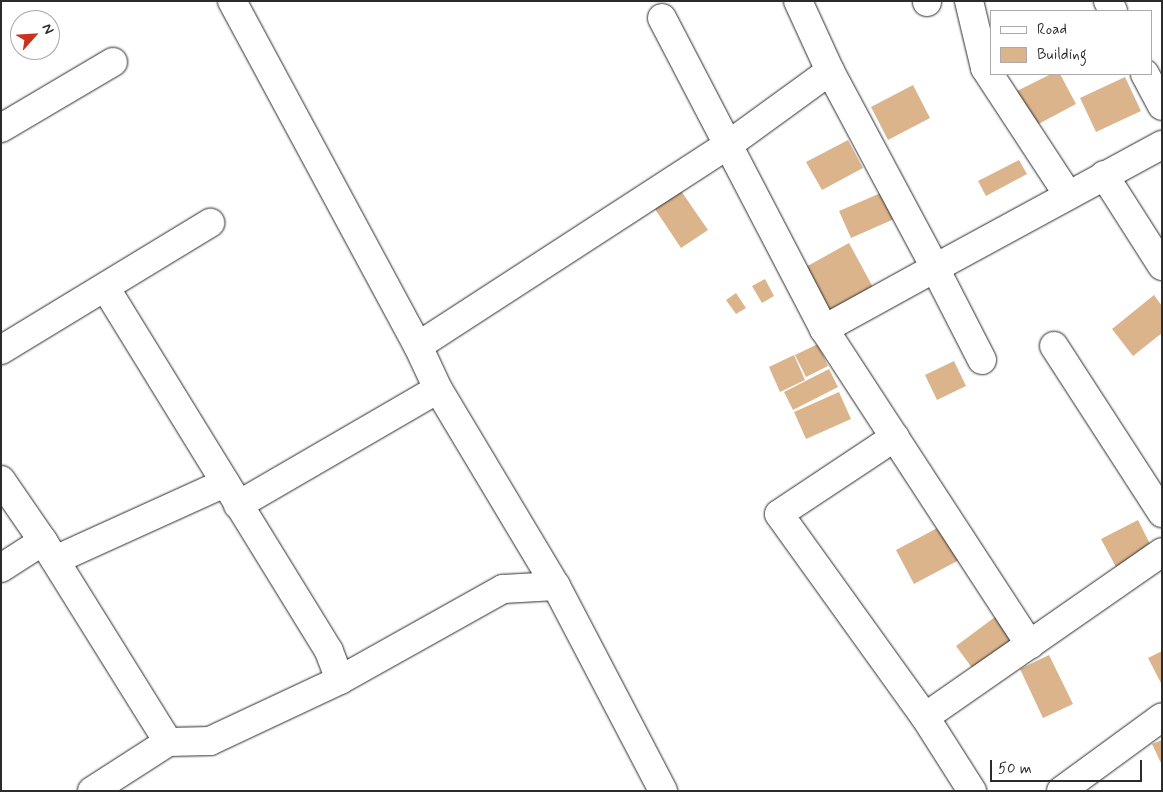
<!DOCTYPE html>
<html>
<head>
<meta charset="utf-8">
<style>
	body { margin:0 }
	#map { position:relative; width:1163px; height:792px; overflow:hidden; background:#fff; font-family:Mynerve,sans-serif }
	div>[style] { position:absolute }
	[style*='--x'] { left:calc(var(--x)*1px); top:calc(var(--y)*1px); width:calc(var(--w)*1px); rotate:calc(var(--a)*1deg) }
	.building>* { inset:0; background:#dbb48c }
	.roads { filter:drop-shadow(0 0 1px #2b2b2b) drop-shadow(0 0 1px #2b2b2b) }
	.minor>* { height:28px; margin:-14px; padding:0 14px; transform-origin:14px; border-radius:14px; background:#fff }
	span { translate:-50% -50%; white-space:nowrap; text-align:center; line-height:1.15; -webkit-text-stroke:4px #fff; paint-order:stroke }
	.frame { position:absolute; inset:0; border:2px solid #2b2b2b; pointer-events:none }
	.legend { position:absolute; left:990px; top:10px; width:162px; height:65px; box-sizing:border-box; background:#fff; border:1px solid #aaa; margin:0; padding:6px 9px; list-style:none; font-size:15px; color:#2b2b2b }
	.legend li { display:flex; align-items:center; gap:10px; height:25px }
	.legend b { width:25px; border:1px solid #aaa }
	.north { position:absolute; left:10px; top:10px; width:50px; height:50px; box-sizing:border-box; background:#fff; border:1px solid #aaa; border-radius:50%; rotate:64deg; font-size:14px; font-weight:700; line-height:20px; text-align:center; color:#2b2b2b }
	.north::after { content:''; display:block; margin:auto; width:18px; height:22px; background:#c8321e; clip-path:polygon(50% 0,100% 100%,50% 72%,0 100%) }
	.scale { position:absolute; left:990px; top:760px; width:152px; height:22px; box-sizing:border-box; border:2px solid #2b2b2b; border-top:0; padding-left:6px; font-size:15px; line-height:18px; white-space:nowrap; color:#2b2b2b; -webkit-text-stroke:4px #fff; paint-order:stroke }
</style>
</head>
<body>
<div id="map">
	<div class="building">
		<i style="clip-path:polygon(1051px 74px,1060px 74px,1076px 104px,1031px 128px,1013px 93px)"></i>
		<i style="clip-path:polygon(1125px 77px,1141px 111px,1096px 132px,1080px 98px)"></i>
		<i style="clip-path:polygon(913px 85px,930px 118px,888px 140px,871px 107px)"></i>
		<i style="clip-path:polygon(848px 140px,863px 168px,822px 190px,806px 162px)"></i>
		<i style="clip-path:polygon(1019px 160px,1027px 174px,986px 196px,978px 181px)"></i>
		<i style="clip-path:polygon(679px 188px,708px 230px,681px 248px,653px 206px)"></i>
		<i style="clip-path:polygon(890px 189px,901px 216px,851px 238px,839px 211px)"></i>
		<i style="clip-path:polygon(849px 243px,874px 289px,828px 313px,804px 268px)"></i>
		<i style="clip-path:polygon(765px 279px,774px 296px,762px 303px,752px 286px)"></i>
		<i style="clip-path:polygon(736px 293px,746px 308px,736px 314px,726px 300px)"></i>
		<i style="clip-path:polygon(1154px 295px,1162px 306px,1162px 333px,1133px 356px,1112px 329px)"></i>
		<i style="clip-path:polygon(818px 344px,828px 366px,806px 377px,795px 355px)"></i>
		<i style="clip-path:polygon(794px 355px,805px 380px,780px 392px,769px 367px)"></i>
		<i style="clip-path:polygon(954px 361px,966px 386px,937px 400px,925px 375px)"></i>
		<i style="clip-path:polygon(829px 369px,838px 387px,793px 410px,784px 392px)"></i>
		<i style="clip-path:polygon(839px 392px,851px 419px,806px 439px,794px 412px)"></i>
		<i style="clip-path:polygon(1138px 520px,1152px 548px,1116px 567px,1101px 539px)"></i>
		<i style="clip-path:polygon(943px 525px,961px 559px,914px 584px,896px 550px)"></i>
		<i style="clip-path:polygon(999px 614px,1021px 643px,978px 676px,956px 646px)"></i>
		<i style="clip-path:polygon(1162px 651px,1162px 685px,1148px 658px)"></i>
		<i style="clip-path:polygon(1049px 655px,1073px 704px,1043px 718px,1020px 669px)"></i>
		<i style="clip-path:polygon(1162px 740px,1162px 765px,1152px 744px)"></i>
	</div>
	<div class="roads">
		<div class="minor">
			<i style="--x:232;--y:1;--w:392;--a:61.7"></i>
			<i style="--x:418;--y:346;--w:47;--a:65.1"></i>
			<i style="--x:438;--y:389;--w:230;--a:59.1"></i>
			<i style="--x:556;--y:586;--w:231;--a:62.4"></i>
			<i style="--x:798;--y:1;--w:77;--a:65.4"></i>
			<i style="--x:830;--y:71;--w:223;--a:61.9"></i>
			<i style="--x:935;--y:268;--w:127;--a:151.2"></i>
			<i style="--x:969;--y:1;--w:69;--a:76.6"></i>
			<i style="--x:985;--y:68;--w:152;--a:56.8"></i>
			<i style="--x:1108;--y:1;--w:11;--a:63"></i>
			<i style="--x:927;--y:2;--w:1;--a:-90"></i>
			<i style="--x:662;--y:18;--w:351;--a:62.5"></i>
			<i style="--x:824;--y:329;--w:377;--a:56.9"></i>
			<i style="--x:1145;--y:74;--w:36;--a:62"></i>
			<i style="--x:1;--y:128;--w:130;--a:-30.5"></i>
			<i style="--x:1104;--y:175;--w:108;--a:57.5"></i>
			<i style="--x:418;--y:346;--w:369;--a:-33"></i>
			<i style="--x:728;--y:145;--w:126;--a:-36"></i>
			<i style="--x:1054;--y:346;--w:199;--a:57.1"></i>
			<i style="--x:1;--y:350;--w:245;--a:-31.3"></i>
			<i style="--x:982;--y:360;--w:103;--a:-117.1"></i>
			<i style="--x:935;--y:268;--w:258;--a:-28.5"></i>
			<i style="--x:895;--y:437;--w:139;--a:146.4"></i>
			<i style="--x:779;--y:514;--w:250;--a:54.3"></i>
			<i style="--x:925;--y:717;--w:88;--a:57.6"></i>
			<i style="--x:1;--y:480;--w:74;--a:55.5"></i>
			<i style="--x:43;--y:541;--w:237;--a:58.1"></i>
			<i style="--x:168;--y:742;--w:42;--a:-1.4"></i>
			<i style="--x:210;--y:741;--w:144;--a:-25.1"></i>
			<i style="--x:340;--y:680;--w:31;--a:-111"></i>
			<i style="--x:329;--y:651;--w:427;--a:-121.6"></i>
			<i style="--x:238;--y:505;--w:231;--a:-30.1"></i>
			<i style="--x:55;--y:560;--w:187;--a:-24.4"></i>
			<i style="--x:1;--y:568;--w:50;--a:-32.7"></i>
			<i style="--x:340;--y:680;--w:187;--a:-29.2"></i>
			<i style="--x:503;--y:589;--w:53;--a:-3.2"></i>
			<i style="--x:925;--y:717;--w:289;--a:-34.8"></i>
			<i style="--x:92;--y:791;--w:90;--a:-32.8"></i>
			<i style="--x:1061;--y:791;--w:125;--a:-36.2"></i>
		</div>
	</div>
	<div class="frame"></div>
	<ul class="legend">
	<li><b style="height:6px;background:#fff"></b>Road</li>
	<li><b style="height:14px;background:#dbb48c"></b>Building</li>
	</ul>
	<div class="north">N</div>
	<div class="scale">50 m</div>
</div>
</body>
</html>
